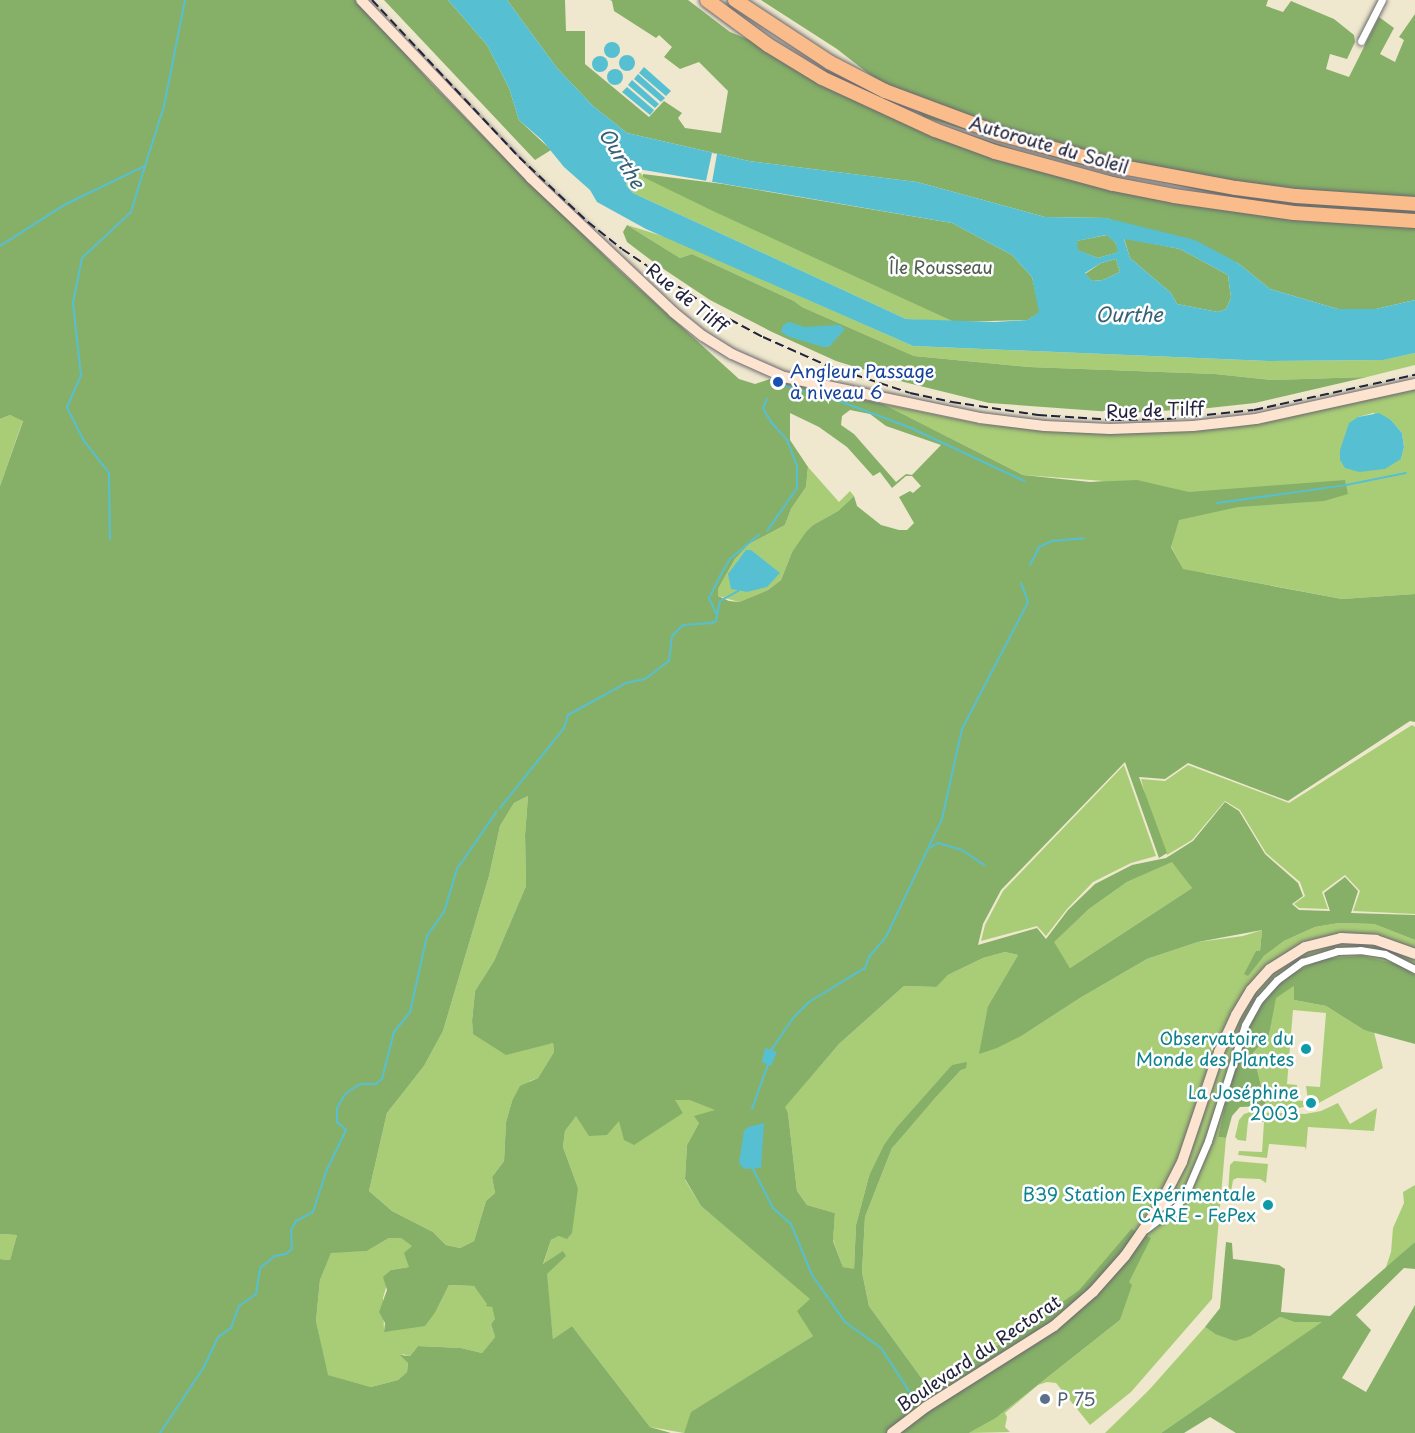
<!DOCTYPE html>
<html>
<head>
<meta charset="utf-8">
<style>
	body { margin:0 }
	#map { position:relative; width:1415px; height:1433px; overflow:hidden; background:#efe8ce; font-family:"Playpen Sans",sans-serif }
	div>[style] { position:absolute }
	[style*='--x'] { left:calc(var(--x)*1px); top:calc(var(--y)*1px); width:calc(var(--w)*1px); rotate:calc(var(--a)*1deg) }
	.green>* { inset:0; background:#a9cd77 }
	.forest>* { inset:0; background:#86b068 }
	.water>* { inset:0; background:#56c0d2 }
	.round { border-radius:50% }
	.pier>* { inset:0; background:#efe8ce }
	.stream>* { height:2px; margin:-1px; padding:0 1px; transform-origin:1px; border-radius:1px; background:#56c0d2 }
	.roads { filter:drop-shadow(0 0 2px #6a676e) drop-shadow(0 0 2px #6a676e) }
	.minor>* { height:7px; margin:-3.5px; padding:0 3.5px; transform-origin:3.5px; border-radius:3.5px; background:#fff }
	.secondary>* { height:10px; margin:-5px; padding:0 5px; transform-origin:5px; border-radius:5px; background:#fde4d0 }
	.motorway>* { height:14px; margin:-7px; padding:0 7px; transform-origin:7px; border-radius:7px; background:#f9bc8a }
	.rail>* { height:2px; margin-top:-1px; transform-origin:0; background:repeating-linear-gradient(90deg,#22223b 0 9px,transparent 0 13.5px) }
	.dots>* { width:16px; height:16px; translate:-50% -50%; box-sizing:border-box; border:3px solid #fff; border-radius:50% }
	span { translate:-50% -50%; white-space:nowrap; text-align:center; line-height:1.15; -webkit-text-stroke:5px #fff; paint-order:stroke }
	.street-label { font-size:18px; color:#22223b }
	.park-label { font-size:18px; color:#515e50 }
	.transit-label { font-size:18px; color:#164399 }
	.left { translate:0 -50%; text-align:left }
	.culture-label { font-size:18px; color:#0d838f }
	.right { translate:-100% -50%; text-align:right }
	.service-label { font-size:18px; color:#4e5e75 }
	.water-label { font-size:20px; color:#376177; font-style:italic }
</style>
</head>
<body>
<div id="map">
	<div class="green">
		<i style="clip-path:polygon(637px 169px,644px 177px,954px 322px,906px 319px,633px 193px,626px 185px,629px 174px)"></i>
		<i style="clip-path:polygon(627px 225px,669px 238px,913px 346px,1268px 361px,1382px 360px,1415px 353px,1415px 365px,1367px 377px,1273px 380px,1215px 374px,1029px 367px,914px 356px,802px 307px,794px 301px,692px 254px,680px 258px)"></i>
		<i style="clip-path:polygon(evenodd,1415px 389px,1415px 594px,1342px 599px,1205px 573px,1187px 586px,1050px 486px,1104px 481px,1023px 475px,883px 404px,981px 424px,1039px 429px,1160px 432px,1415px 389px,1373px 413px,1391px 420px,1402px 433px,1404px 447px,1401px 459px,1358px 417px,1373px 413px,1415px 389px,1178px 520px,1171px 546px,1182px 568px,1131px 524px,1178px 520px)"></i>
		<i style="clip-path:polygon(10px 415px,23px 420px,0 486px,0 419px)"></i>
		<i style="clip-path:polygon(808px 467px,839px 502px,850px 491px,854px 496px,838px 511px,813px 525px,792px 552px,781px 580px,768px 590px,739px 602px,718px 596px,718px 589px,735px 559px,749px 544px,785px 525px,791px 509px,806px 487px)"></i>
		<i style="clip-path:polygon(1412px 725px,1415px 727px,1415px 914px,1353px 911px,1360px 891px,1345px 875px,1322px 892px,1328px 909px,1299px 908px,1294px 904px,1305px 896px,1300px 882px,1266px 853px,1240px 810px,1225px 801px,1192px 840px,1167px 855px,1150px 813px,1141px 779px,1165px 781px,1188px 765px,1289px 803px)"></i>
		<i style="clip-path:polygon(1124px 765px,1156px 856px,1131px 863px,1093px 882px,1067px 909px,1046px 936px,1037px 926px,981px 941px,985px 925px,1003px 891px)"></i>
		<i style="clip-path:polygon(528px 796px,525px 835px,526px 886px,494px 961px,475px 991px,472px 1021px,473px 1034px,531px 1047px,553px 1043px,554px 1052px,538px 1078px,530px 1081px,512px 1101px,506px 1122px,504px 1161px,492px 1177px,495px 1193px,486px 1201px,474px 1241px,460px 1248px,446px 1245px,433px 1232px,392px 1211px,369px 1191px,387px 1113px,424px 1066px,443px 1031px,489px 876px,500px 826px,514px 803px)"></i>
		<i style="clip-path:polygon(1173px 861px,1192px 888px,1070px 968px,1053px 942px,1089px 909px,1127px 882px)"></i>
		<i style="clip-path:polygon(1339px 923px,1374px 924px,1415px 940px,1415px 975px,1397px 964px,1272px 990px,1242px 1049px,1227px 1096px,1218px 1137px,1226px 1138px,1212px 1299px,1131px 1392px,1090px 1425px,1056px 1383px,1047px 1382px,1038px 1385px,1005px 1413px,1007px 1417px,1005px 1427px,1010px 1432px,969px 1433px,996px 1418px,1120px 1320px,1128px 1282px,1131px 1229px,1079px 1290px,1021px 1331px,928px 1387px,869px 1306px,862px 1272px,865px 1217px,892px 1148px,903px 1132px,961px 1070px,952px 1065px,869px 1176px,856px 1225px,854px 1270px,843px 1267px,833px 1240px,835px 1213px,807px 1205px,797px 1191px,788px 1113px,784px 1107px,839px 1044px,904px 986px,935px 987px,948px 975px,983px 958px,1005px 952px,1018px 955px,988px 1006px,1023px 1035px,1080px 998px,1147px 959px,1198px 942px,1243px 936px,1262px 930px,1260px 951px,1248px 975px,1264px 956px,1284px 941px,1315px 927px)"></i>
		<i style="clip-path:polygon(evenodd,1294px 986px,1294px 1000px,1326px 1006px,1364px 1030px,1374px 1032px,1383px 1068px,1317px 1104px,1299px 1108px,1266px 1106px,1253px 1053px,1269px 1035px,1275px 998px,1294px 986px,1293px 1010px,1326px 1013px,1320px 1087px,1306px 1086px,1308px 1100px,1300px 1101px,1296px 1097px,1297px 1085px,1287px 1084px,1293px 1010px)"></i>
		<i style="clip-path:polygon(674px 1100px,689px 1100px,716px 1110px,699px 1123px,687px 1145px,685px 1180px,701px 1206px,811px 1299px,813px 1336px,692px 1412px,684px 1433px,650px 1427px,572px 1326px,553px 1339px,546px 1274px,543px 1265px,551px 1240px,559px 1236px,578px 1188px,563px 1147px,565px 1131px,576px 1115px,619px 1121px,683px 1113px)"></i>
		<i style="clip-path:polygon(1338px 1103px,1350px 1124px,1377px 1108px,1374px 1131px,1308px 1127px,1306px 1150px,1305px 1147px,1269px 1144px,1267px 1158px,1238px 1155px,1239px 1151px,1262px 1152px,1264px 1122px,1248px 1121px,1246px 1141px,1238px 1140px,1235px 1137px,1239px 1120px,1244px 1114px,1250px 1112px,1305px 1114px,1321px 1111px)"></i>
		<i style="clip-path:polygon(1234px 1161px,1268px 1164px,1266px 1183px,1260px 1179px,1237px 1178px,1233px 1180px,1231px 1192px,1228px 1192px,1230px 1165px)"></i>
		<i style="clip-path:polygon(1415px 1185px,1415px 1242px,1385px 1270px,1391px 1252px,1393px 1228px,1404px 1203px,1403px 1192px)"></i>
		<i style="clip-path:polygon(0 1234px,17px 1235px,10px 1260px,0 1259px)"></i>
		<i style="clip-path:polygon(389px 1238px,401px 1238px,413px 1246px,409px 1267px,391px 1270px,383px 1298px,384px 1331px,395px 1330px,436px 1311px,449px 1285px,474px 1286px,492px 1307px,496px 1319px,491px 1324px,495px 1337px,482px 1353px,461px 1348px,418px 1346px,410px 1356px,402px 1354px,408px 1363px,407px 1372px,398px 1380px,371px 1387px,327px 1375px,316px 1321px,320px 1280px,331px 1252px,367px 1251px)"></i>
		<i style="clip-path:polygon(1280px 1317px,1294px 1322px,1323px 1322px,1161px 1433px,1105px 1433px,1149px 1390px,1205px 1327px,1215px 1334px,1251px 1336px)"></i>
	</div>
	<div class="forest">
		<i style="clip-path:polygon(evenodd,0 0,358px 0,432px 84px,487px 140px,618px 269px,739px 379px,755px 384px,770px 379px,883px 404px,1023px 475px,1090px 482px,1137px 480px,1189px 492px,1345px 480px,1348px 494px,1324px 501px,1238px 507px,1179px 520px,1171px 547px,1183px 569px,1342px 599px,1415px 594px,1415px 722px,1410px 721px,1288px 801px,1188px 763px,1165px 779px,1139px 777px,1167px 853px,1159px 858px,1125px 762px,1001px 890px,983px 924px,978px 945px,1037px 928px,1046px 939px,1068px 910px,1095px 884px,1132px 865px,1166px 858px,1193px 841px,1225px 802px,1239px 811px,1265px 854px,1298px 883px,1303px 896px,1292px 904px,1299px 910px,1330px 911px,1324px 893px,1345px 877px,1358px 891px,1351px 913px,1415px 915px,1415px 940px,1374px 924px,1339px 923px,1315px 927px,1284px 941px,1264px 956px,1248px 976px,1244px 974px,1256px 951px,1260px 951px,1262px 930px,1198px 942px,1147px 959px,1080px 998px,1023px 1035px,997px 1048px,979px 1054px,988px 1006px,1018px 955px,1005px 952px,983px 958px,948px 975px,936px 987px,904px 986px,839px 1044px,785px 1107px,788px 1113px,797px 1191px,807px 1205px,835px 1213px,833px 1241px,843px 1267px,854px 1269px,856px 1225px,869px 1176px,884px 1145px,897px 1127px,952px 1065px,967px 1062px,966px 1068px,961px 1070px,935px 1098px,892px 1148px,865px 1217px,862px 1272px,869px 1306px,928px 1387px,1021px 1331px,1079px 1290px,1131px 1229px,1151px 1238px,1129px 1282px,1132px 1285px,1120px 1320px,996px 1418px,969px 1433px,684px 1433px,691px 1412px,813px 1336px,797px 1311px,810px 1299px,701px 1206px,685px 1179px,687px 1145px,699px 1123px,694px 1116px,715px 1110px,689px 1100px,675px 1100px,683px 1113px,634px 1145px,624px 1140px,619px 1121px,607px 1135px,589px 1136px,576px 1116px,565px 1131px,563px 1147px,578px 1188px,572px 1233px,567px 1239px,559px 1236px,551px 1240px,543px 1264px,563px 1251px,566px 1256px,547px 1274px,553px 1339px,572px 1326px,650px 1427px,671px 1433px,0 1433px,0 1259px,10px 1260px,17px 1235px,0 1234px,0 486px,23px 421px,10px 415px,0 419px,0 0,850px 410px,870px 414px,886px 426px,941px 445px,912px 475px,906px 474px,896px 482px,854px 434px,841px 425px,842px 416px,850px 410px,0 0,790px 413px,819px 427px,847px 447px,873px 476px,880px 472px,892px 488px,906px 476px,912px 476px,921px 486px,913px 493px,910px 491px,899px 497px,914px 523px,907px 530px,899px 530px,881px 525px,857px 506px,854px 496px,838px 511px,813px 525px,806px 532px,792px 552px,781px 580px,768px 590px,739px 602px,729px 601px,718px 596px,718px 589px,735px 559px,749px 544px,785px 525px,791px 509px,806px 487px,808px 467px,790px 440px,790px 413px,0 0,528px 796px,525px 835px,526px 886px,494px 961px,475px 991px,472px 1021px,473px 1034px,506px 1055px,553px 1043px,554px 1052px,538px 1078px,520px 1086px,512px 1101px,506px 1122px,504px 1161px,492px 1177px,495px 1193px,486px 1201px,474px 1241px,460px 1248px,446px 1245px,433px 1232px,392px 1211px,369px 1191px,387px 1113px,424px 1066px,443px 1031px,489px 876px,500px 826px,514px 803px,528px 796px,0 0,1172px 862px,1192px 888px,1070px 968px,1054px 942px,1089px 909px,1127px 882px,1172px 862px,0 0,389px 1238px,401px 1238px,412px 1246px,404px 1253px,409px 1267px,391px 1270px,383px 1277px,387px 1290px,379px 1312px,385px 1323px,384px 1332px,425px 1326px,436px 1311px,449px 1285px,474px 1286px,487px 1304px,486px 1306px,492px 1307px,495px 1319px,491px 1324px,495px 1337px,482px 1353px,461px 1348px,418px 1346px,410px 1356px,400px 1355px,408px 1363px,407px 1372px,398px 1380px,371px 1387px,328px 1375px,316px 1321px,320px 1280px,331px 1253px,367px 1251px,389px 1238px)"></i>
		<i style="clip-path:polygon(384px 0,448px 0,487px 45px,509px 88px,519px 120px,551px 150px,535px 160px)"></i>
		<i style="clip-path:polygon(507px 0,565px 0,566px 31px,585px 31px,585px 64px,649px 117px,664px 101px,682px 113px,678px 118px,685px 128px,721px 133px,728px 91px,699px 62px,680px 69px,664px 57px,672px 47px,659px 35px,656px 38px,614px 11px,612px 1px,610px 0,688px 0,730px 32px,832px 73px,917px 117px,1058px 164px,1190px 193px,1250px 201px,1069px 162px,924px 117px,837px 49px,761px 0,1268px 0,1266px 6px,1283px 12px,1291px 1px,1334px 19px,1354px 35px,1355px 42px,1347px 59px,1330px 54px,1326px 69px,1349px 77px,1379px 17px,1394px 28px,1380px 54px,1395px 62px,1404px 40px,1399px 37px,1415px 14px,1415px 300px,1376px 309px,1338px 309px,1270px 289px,1238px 263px,1106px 218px,1045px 217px,917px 182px,749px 161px,627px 133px,593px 106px,557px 68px)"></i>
		<i style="clip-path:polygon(643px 174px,723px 184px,952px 223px,1012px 255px,1032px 277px,1040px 312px,1028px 320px,954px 322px,713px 211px,643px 177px)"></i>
		<i style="clip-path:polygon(627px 225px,680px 258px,692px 254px,794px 301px,802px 307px,914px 356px,1029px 367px,1215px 374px,1273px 380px,1367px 377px,1255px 403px,1209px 408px,1126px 413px,989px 403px,904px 382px,836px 361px,772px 332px,710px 300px,656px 264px,627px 242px,623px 232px)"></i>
		<i style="clip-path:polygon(1107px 235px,1115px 242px,1119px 252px,1098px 258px,1077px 250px,1076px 241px)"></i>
		<i style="clip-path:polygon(1124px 238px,1180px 249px,1228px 275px,1231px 298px,1226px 309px,1218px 312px,1177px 304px,1171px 293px,1130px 258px)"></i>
		<i style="clip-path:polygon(1116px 259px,1120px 272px,1103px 280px,1092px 281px,1085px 274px,1101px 263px)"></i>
		<i style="clip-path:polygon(1362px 956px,1397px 964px,1415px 975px,1415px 1044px,1364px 1030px,1326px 1006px,1294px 1000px,1294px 986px,1276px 998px,1269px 1035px,1253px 1053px,1266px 1106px,1240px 1107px,1232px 1116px,1226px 1138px,1218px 1137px,1227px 1096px,1251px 1021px,1272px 990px,1292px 974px,1322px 959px)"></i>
		<i style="clip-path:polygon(1226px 1242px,1232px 1243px,1233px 1259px,1279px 1265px,1285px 1269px,1281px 1312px,1330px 1316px,1415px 1242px,1415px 1269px,1404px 1268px,1356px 1315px,1371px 1330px,1342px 1378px,1366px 1392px,1415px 1305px,1415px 1433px,1236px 1433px,1210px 1417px,1184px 1433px,1161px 1433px,1322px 1322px,1294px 1322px,1280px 1317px,1251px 1336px,1235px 1341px,1215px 1334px,1205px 1327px,1220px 1308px)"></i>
	</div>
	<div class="water">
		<i style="clip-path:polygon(evenodd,448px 0,507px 0,557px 68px,593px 106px,627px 133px,749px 161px,917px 182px,1045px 217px,1106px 218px,1195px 240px,1238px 263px,1270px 289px,1338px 309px,1376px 309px,1415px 300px,1415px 353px,1383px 360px,1268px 361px,913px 346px,646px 229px,597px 202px,590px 190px,564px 167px,542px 140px,519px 120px,509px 88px,487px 45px,448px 0,638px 169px,952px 223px,1012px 255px,1032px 277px,1039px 312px,1028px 320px,995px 322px,906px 319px,633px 193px,626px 185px,629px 174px,638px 169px,448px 0,1106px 235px,1115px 242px,1118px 252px,1098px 258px,1078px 250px,1077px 241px,1106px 235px,448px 0,1124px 239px,1180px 249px,1228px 275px,1231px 298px,1226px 309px,1218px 312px,1177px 304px,1171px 293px,1130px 258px,1124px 239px,448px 0,1116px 259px,1120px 272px,1103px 280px,1092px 281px,1085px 273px,1101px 263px,1116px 259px)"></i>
		<i class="round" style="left:604px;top:42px;width:16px;height:16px"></i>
		<i class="round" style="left:619px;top:55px;width:16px;height:16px"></i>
		<i class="round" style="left:592px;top:56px;width:16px;height:16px"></i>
		<i style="clip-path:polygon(644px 67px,671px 91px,666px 96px,639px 73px)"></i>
		<i class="round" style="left:607px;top:69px;width:16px;height:16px"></i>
		<i style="clip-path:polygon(638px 74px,665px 98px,661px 102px,634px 79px)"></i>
		<i style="clip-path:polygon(632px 80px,659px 104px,655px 108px,628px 85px)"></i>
		<i style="clip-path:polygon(627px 87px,654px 110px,650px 115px,622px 92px)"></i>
		<i style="clip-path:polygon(789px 322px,804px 327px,839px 325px,845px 329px,829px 347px,823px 347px,787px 336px,781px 332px,783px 325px)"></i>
		<i style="clip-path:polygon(1379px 413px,1391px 420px,1402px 433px,1404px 447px,1401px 459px,1385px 469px,1359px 472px,1345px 468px,1340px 460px,1340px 450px,1349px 423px,1358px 417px)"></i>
		<i style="clip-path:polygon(746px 550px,751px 550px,780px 573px,767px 587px,747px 592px,731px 589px,728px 574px)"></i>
		<i style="clip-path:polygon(765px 1048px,777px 1052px,771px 1066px,762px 1062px)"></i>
		<i style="clip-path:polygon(764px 1123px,761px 1168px,744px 1169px,739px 1163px,744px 1131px,748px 1127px)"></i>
	</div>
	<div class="pier">
		<i style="clip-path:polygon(712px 153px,717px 154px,712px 182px,706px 181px)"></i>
	</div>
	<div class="stream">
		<i style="--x:0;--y:246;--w:76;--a:-32.6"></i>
		<i style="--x:64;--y:205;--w:90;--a:-25.7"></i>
		<i style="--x:145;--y:166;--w:63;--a:-72.4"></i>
		<i style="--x:164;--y:106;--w:108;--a:-78.8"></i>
		<i style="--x:772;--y:382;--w:73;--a:15.9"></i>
		<i style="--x:842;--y:402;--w:74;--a:20.6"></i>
		<i style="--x:911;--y:428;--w:125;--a:25.1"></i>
		<i style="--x:767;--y:399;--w:10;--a:114"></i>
		<i style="--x:763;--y:408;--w:16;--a:60"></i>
		<i style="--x:771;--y:422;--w:24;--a:48"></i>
		<i style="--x:787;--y:440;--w:28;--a:69"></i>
		<i style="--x:797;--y:466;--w:22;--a:90"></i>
		<i style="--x:797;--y:488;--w:52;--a:124.9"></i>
		<i style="--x:1217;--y:503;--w:130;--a:-7.9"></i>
		<i style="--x:1346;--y:485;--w:61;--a:-11.3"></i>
		<i style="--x:110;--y:539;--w:66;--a:-90.9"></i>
		<i style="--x:109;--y:473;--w:41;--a:-128"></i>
		<i style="--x:84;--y:441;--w:38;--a:-117"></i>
		<i style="--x:67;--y:407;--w:34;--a:-66"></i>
		<i style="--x:81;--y:376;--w:73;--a:-96.3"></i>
		<i style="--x:73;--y:303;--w:46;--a:-78.7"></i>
		<i style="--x:82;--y:258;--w:67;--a:-43.2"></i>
		<i style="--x:131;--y:212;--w:48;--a:-73.1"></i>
		<i style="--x:1030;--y:565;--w:20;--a:-63"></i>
		<i style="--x:1039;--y:547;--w:14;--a:-25"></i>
		<i style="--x:1052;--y:541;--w:32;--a:-5"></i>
		<i style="--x:716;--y:613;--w:17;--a:-115"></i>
		<i style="--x:709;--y:598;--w:25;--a:-63"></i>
		<i style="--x:720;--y:576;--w:20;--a:-60"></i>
		<i style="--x:730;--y:559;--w:38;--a:-40"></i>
		<i style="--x:500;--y:808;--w:102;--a:-51.3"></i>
		<i style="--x:564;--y:728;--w:14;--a:-73"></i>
		<i style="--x:568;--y:715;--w:66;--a:-28.9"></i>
		<i style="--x:626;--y:683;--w:19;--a:-12"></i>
		<i style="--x:645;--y:679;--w:30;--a:-37"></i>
		<i style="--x:669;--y:661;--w:25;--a:-83"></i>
		<i style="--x:672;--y:636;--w:16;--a:-45"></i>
		<i style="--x:683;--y:625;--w:29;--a:-4"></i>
		<i style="--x:712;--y:623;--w:4;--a:-27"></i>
		<i style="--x:716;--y:621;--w:20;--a:-79"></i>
		<i style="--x:720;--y:601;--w:21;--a:-29"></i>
		<i style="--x:931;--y:847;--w:8;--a:-30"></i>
		<i style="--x:938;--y:843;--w:25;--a:16"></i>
		<i style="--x:962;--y:850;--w:27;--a:34"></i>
		<i style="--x:770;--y:1052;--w:41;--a:-55.9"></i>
		<i style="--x:793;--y:1018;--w:23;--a:-45"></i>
		<i style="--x:809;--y:1002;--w:66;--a:-31.3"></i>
		<i style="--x:865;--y:968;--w:12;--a:-70"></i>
		<i style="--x:869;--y:957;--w:26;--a:-50"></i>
		<i style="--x:886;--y:937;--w:131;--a:-64.6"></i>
		<i style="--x:942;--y:819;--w:92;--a:-77.5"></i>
		<i style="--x:962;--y:729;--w:143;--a:-62.5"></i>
		<i style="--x:1028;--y:602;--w:20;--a:-110"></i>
		<i style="--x:752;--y:1109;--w:48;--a:-70.4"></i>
		<i style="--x:752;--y:1167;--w:46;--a:62.9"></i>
		<i style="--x:773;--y:1208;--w:24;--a:42"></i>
		<i style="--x:791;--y:1224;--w:55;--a:67.6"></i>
		<i style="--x:812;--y:1275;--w:57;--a:54.9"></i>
		<i style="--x:845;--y:1322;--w:44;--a:35.8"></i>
		<i style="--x:881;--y:1348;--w:55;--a:56.9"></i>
		<i style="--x:160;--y:1433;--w:79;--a:-56.3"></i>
		<i style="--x:204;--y:1367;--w:33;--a:-65"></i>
		<i style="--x:218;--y:1337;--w:16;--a:-35"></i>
		<i style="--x:231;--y:1328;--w:23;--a:-70"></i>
		<i style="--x:239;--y:1306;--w:21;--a:-35"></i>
		<i style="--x:256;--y:1294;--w:26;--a:-81"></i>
		<i style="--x:260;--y:1268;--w:19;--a:-39"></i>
		<i style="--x:275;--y:1256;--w:11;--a:-10"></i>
		<i style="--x:286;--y:1254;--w:8;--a:-40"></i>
		<i style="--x:292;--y:1249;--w:19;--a:-93"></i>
		<i style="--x:291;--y:1230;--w:10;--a:-61"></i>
		<i style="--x:296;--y:1221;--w:19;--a:-28"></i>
		<i style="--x:313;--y:1212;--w:40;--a:-72"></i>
		<i style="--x:325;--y:1174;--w:49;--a:-64.5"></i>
		<i style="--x:346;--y:1130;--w:12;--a:-138"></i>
		<i style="--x:337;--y:1122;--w:14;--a:-90"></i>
		<i style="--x:337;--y:1108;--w:16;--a:-60"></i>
		<i style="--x:345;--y:1094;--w:18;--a:-34"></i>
		<i style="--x:360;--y:1084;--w:16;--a:0"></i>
		<i style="--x:376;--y:1084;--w:8;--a:-40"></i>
		<i style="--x:382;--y:1079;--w:49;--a:-75.7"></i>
		<i style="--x:394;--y:1032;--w:26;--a:-51"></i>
		<i style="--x:410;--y:1012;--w:78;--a:-77.4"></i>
		<i style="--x:427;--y:936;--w:29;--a:-55"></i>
		<i style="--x:444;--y:912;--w:45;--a:-73.2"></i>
		<i style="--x:457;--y:869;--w:70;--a:-55.4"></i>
	</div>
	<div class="roads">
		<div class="minor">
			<i style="--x:1361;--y:41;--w:46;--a:-62.9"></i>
			<i style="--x:1160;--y:1207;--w:28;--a:-32"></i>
			<i style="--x:1146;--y:1229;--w:40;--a:-37"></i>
			<i style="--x:1178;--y:1205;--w:20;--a:-60"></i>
			<i style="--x:1188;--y:1188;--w:51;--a:-66.9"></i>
			<i style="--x:1208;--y:1141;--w:122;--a:-72.3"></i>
			<i style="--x:1245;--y:1025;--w:29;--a:-61"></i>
			<i style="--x:1259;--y:1000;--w:27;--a:-48"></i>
			<i style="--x:1277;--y:980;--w:31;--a:-36"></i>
			<i style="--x:1302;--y:962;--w:37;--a:-17"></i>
			<i style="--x:1337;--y:951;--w:23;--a:-2"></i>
			<i style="--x:1360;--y:950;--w:25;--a:9"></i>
			<i style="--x:1385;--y:954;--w:34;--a:27"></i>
		</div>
		<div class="secondary">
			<i style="--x:361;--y:0;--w:246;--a:46.3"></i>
			<i style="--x:531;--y:178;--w:195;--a:43.3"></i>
			<i style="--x:673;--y:312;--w:38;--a:39"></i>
			<i style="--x:703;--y:336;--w:34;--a:32"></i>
			<i style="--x:732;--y:354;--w:57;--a:23.9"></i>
			<i style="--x:784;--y:377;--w:200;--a:11.8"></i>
			<i style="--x:980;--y:418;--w:65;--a:7"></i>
			<i style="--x:1045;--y:426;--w:65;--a:2.6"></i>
			<i style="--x:1110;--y:429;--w:83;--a:-2.1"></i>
			<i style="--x:1193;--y:426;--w:63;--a:-6.3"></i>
			<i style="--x:1256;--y:419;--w:163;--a:-12.4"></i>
			<i style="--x:892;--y:1433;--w:43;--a:-37.4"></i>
			<i style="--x:926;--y:1407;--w:151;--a:-32.3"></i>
			<i style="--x:1054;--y:1326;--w:52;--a:-41.1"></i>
			<i style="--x:1093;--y:1292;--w:48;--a:-48.4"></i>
			<i style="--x:1125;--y:1256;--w:60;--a:-55.2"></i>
			<i style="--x:1159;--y:1207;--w:51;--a:-62.9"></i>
			<i style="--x:1182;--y:1162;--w:116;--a:-71.4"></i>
			<i style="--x:1219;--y:1052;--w:41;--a:-65.3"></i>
			<i style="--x:1236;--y:1015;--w:29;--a:-59"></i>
			<i style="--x:1251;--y:990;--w:28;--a:-48"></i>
			<i style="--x:1270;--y:969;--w:41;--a:-32.2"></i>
			<i style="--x:1305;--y:947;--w:37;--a:-14"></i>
			<i style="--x:1341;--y:938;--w:35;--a:3"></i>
			<i style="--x:1376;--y:940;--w:41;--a:19.7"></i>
		</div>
		<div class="motorway">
			<i style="--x:707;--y:0;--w:76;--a:36.4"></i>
			<i style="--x:768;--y:45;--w:63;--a:31.4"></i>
			<i style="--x:822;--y:78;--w:124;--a:24.7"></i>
			<i style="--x:935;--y:130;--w:64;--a:20.1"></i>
			<i style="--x:995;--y:152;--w:122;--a:15.2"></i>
			<i style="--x:1113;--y:184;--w:62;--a:11.1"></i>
			<i style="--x:1174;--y:196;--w:121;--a:8.1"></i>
			<i style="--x:1294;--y:213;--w:121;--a:3.8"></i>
			<i style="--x:735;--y:0;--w:113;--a:33.4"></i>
			<i style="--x:829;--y:62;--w:63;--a:27.4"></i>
			<i style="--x:885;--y:91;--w:123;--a:20.5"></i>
			<i style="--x:1000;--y:134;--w:121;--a:15.3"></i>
			<i style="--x:1117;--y:166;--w:121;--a:10.5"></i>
			<i style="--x:1236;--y:188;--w:61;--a:7.6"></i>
			<i style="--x:1296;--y:196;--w:119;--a:3.8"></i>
		</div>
	</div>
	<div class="rail">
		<i style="--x:372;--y:0;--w:215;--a:46.9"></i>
		<i style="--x:519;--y:157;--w:95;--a:43.3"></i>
		<i style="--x:588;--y:222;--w:43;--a:38.5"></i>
		<i style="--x:622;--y:249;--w:115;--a:33.7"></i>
		<i style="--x:718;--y:313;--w:51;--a:28.1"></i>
		<i style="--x:763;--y:337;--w:71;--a:24"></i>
		<i style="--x:828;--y:366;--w:86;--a:18.2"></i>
		<i style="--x:910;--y:393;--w:43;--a:12.1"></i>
		<i style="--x:952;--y:402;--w:87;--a:8.6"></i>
		<i style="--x:1038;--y:415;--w:77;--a:3.7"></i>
		<i style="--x:1115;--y:420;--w:52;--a:-1.1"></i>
		<i style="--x:1167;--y:419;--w:87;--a:-5.9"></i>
		<i style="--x:1254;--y:410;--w:165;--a:-12.3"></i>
	</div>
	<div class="dots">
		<i style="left:778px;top:382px;background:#1a4fb4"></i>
		<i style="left:1306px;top:1049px;background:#0f9aa8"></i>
		<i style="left:1311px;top:1103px;background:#0f9aa8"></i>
		<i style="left:1268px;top:1205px;background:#0f9aa8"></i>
		<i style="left:1045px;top:1399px;background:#5c6f8a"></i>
	</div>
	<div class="street-label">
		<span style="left:1049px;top:145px;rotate:16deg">Autoroute du Soleil</span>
		<span style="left:687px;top:298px;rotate:39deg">Rue de Tilff</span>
		<span style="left:1155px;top:410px;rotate:-2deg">Rue de Tilff</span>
		<span style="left:979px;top:1353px;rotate:-34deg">Boulevard du Rectorat</span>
	</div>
	<div class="park-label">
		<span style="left:941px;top:267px">Île Rousseau</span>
	</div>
	<div class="transit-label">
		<span class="left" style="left:790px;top:382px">Angleur Passage<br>à niveau 6</span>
	</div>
	<div class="culture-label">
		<span class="right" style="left:1294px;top:1049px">Observatoire du<br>Monde des Plantes</span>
		<span class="right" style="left:1299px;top:1103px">La Joséphine<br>2003</span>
		<span class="right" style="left:1256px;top:1205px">B39 Station Expérimentale<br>CARE - FePex</span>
	</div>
	<div class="service-label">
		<span class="left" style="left:1057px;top:1399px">P 75</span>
	</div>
	<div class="water-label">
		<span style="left:622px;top:158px;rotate:58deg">Ourthe</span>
		<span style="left:1129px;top:314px">Ourthe</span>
	</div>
</div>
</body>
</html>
